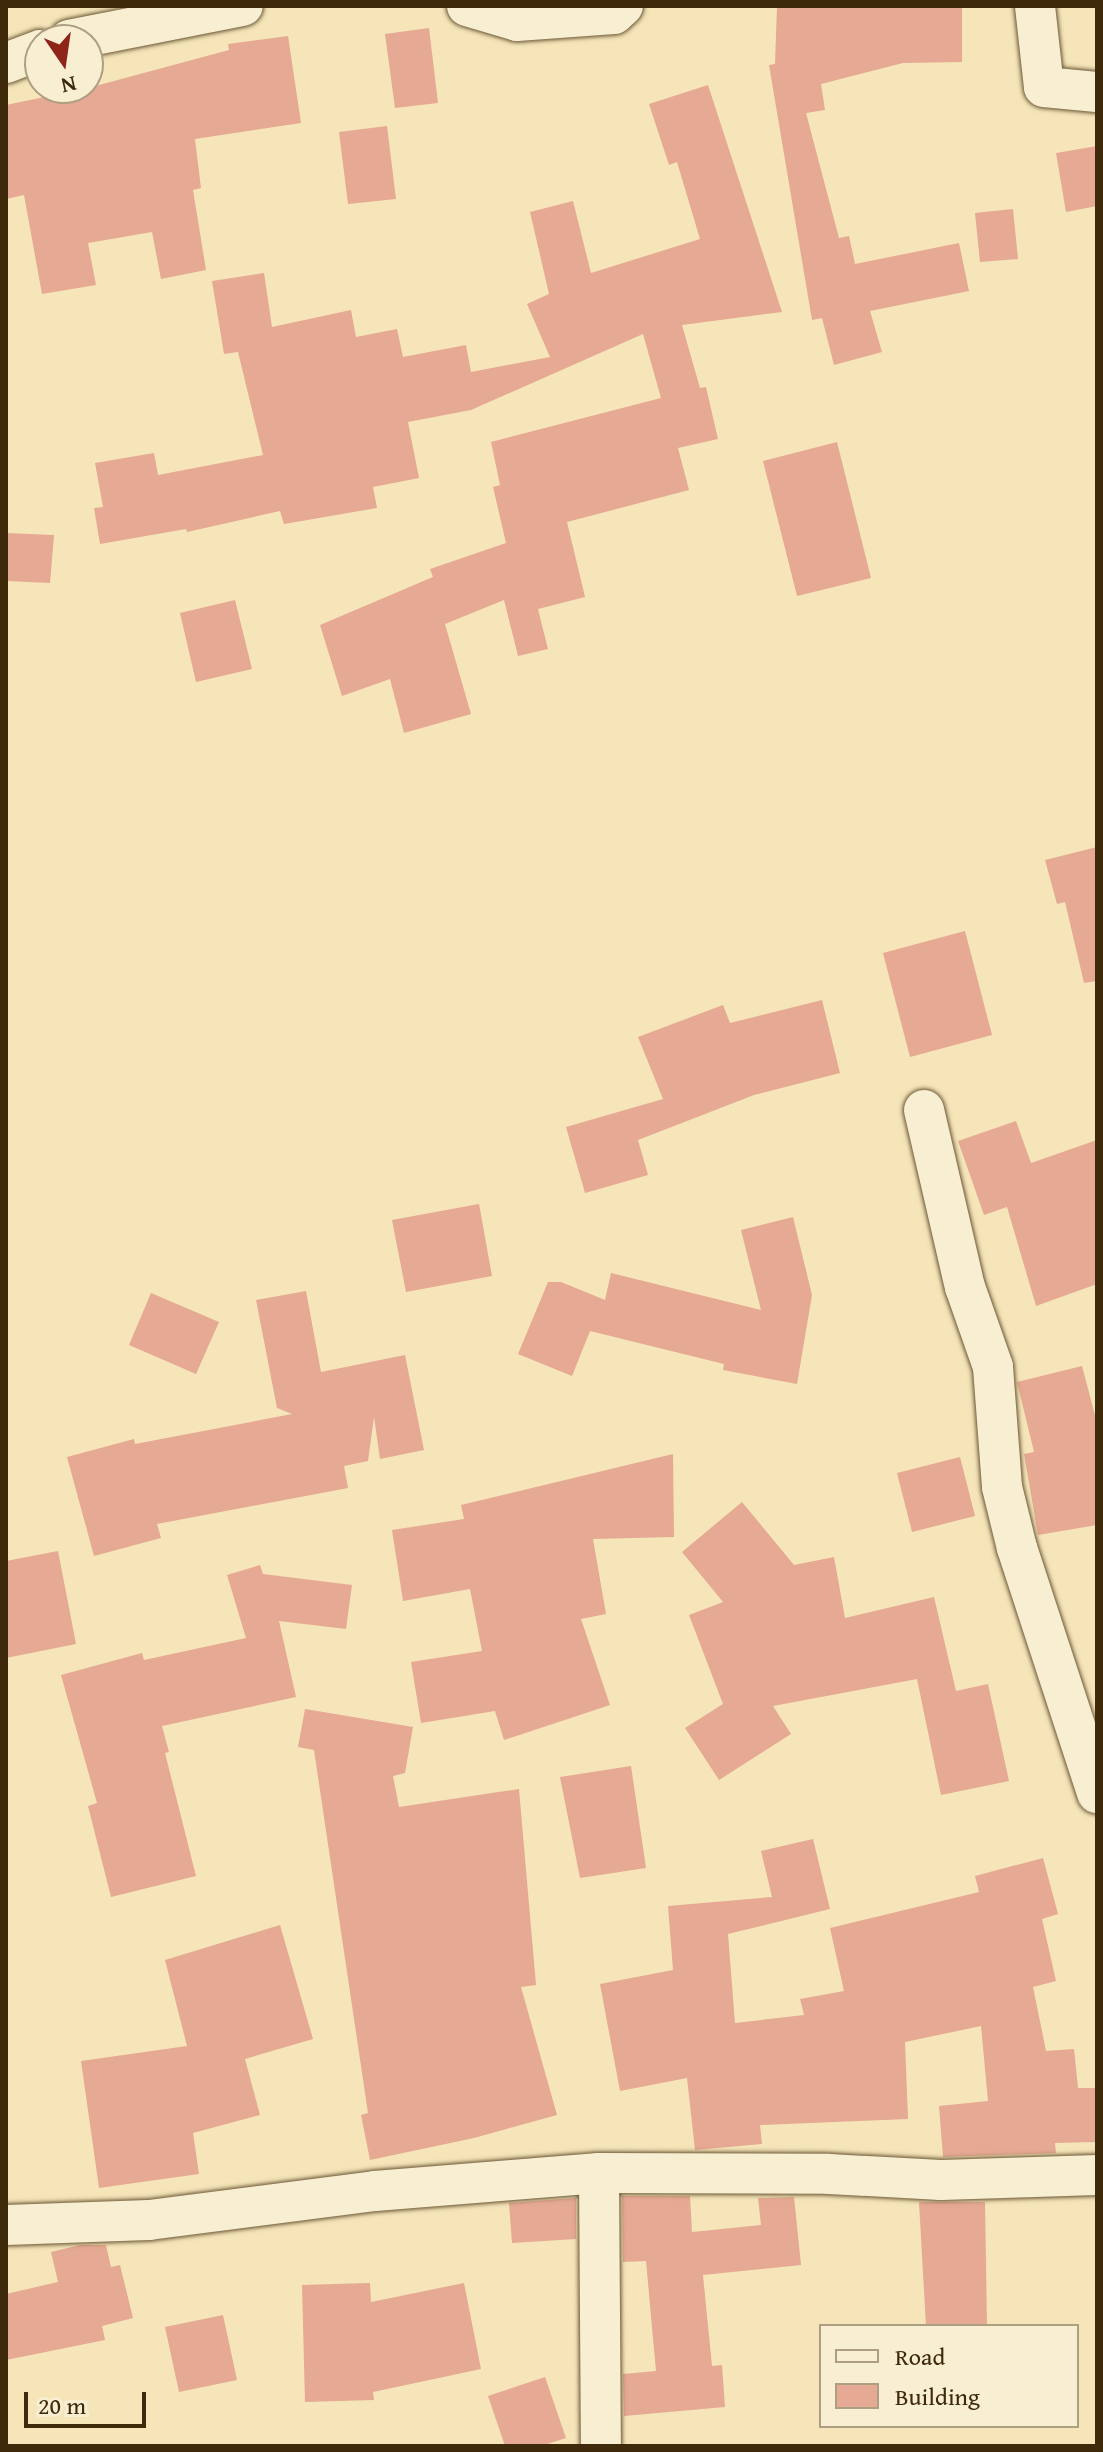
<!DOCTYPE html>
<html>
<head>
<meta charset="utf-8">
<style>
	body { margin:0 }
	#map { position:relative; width:1103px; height:2452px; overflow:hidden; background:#f5e5b9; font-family:"Gentium Book Plus",serif }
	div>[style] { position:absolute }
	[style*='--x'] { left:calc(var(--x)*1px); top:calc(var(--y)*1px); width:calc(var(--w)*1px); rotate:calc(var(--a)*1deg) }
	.building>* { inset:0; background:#e6a993 }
	.roads { filter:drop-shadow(0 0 2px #6c5836) drop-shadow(0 0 2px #6c5836) }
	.minor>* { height:40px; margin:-20px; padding:0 20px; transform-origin:20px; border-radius:20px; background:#f8eed2 }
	span { translate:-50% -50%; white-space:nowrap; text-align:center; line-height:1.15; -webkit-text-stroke:7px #f8eed2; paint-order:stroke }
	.frame { position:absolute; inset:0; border:8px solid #3e290a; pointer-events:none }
	.legend { position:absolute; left:819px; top:2324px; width:260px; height:104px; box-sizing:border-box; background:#f8eed2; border:2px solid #ae9f82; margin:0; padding:10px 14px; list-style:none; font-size:24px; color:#3e290a }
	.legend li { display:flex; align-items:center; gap:16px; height:40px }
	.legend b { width:40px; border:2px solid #ae9f82 }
	.north { position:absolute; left:24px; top:24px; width:80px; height:80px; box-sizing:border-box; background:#f8eed2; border:2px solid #ae9f82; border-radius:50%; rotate:167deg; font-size:22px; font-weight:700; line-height:32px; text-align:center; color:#3e290a }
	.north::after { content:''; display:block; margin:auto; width:28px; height:36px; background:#8f2418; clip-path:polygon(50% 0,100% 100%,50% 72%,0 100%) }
	.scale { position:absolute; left:24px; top:2392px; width:122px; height:36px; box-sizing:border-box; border:4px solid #3e290a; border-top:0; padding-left:10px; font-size:24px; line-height:28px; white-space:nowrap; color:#3e290a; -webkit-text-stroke:6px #f8eed2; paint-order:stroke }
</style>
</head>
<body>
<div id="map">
	<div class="building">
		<i style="clip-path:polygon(777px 6px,962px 6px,962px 62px,903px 63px,821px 84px,825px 110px,806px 113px,839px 238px,849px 236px,855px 264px,959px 243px,969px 291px,870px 311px,882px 352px,834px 365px,822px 318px,812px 320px,769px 65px,775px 64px)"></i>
		<i style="clip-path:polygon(429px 28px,438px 103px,395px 108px,385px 34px)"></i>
		<i style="clip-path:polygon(288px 36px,301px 123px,195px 139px,201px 188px,193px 190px,206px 270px,161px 279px,152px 232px,88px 243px,96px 285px,42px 294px,24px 195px,6px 199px,6px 105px,88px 88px,229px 50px,228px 44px)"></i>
		<i style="clip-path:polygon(708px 85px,782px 312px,682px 325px,700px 388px,706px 387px,718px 439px,678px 448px,689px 490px,567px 522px,585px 597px,538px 609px,548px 649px,518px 656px,504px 600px,445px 624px,471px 714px,404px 733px,390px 679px,342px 696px,320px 625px,433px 577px,430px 569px,506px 543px,493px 487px,500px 485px,491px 442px,661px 398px,643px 334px,471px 410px,408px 422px,419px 478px,373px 487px,377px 508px,284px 524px,280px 511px,187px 532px,186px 529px,100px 544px,94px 508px,103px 507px,95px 463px,154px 453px,158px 475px,263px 455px,238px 352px,224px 354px,212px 281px,264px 273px,272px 327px,351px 310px,356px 337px,397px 329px,403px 357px,466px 345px,471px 372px,550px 357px,527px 304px,549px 294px,530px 212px,573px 201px,591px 273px,700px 239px,677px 162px,669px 165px,649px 104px)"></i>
		<i style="clip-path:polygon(387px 126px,396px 199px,348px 204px,339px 132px)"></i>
		<i style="clip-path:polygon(1097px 146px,1097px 206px,1066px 212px,1056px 153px)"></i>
		<i style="clip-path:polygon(1013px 209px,1018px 259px,980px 262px,975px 213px)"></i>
		<i style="clip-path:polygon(837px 442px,871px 578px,797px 596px,763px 461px)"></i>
		<i style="clip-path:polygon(6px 533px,54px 535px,50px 583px,6px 581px)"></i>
		<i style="clip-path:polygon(235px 600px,252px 669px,196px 682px,180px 613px)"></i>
		<i style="clip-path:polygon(1097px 847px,1097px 981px,1084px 983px,1065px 902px,1057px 904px,1045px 860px)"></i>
		<i style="clip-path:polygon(965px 931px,992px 1035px,910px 1057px,883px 953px)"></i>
		<i style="clip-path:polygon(822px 1000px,840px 1073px,754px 1095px,638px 1140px,648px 1175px,585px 1193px,566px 1127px,663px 1099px,638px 1037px,723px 1005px,730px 1023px)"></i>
		<i style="clip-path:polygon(1016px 1121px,1031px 1163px,1097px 1140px,1097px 1284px,1036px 1306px,1007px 1207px,984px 1215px,958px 1141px)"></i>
		<i style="clip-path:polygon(479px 1204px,492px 1276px,406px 1292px,392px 1220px)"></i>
		<i style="clip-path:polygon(793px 1217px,812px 1295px,797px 1384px,723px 1370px,724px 1364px,590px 1331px,572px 1376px,518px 1354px,548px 1282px,561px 1282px,605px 1300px,611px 1273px,761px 1310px,741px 1230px)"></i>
		<i style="clip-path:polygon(306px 1291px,321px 1372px,405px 1355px,424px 1450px,380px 1459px,374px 1417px,368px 1461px,344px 1466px,348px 1488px,157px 1524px,161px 1538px,94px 1556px,67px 1457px,134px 1439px,135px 1444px,292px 1414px,277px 1408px,256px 1300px)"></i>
		<i style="clip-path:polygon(151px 1293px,219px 1322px,196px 1374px,129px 1345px)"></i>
		<i style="clip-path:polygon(1082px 1366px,1097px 1423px,1097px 1525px,1038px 1535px,1024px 1454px,1034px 1452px,1017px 1382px)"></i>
		<i style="clip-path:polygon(673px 1454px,674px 1537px,593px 1539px,606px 1614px,581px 1619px,610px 1705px,504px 1740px,495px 1711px,421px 1723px,411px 1662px,482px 1651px,470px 1589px,403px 1601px,392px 1530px,464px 1519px,461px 1505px)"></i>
		<i style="clip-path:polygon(960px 1457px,975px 1516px,912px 1532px,897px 1473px)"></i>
		<i style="clip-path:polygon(742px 1502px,794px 1565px,834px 1557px,845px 1618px,934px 1597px,956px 1691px,988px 1684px,1009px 1781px,941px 1795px,917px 1679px,773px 1706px,791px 1734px,719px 1780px,685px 1728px,723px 1704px,689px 1615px,723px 1602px,682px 1552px)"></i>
		<i style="clip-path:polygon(58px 1551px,76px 1644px,6px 1658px,6px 1561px)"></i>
		<i style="clip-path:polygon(260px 1565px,263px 1574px,352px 1585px,346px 1629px,279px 1621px,296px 1697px,162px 1726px,169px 1752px,165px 1753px,196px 1876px,111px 1897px,88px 1806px,97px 1803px,61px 1675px,142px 1653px,144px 1660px,246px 1638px,227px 1575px)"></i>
		<i style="clip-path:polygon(305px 1709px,413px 1727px,405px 1773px,393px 1776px,399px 1807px,519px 1789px,536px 1985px,521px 1987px,557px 2115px,474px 2138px,370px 2160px,361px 2115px,368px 2113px,314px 1750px,298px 1747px)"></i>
		<i style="clip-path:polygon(631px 1766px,646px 1868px,580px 1878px,560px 1777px)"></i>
		<i style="clip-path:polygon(813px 1839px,830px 1909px,728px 1934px,735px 2023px,804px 2015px,800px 1999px,844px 1991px,830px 1928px,979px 1892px,975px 1876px,1043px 1858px,1058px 1914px,1042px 1919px,1056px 1981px,1033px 1987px,1046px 2051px,1074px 2049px,1078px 2088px,1097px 2088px,1097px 2142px,1055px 2143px,1056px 2153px,943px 2157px,939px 2106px,988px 2101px,981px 2026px,905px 2042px,908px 2119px,760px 2125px,762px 2144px,695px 2150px,687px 2078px,620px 2091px,600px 1984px,673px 1970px,668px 1906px,772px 1897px,761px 1851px)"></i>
		<i style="clip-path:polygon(280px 1925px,313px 2039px,245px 2059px,260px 2115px,193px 2133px,199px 2174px,99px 2188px,81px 2061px,187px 2046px,165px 1960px)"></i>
		<i style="clip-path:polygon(622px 2196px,690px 2196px,692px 2232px,761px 2225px,758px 2198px,794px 2197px,801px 2265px,703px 2275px,712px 2366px,722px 2365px,725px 2407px,624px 2416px,623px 2374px,656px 2371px,646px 2261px,623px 2262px)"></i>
		<i style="clip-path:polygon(576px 2198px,576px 2239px,512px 2243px,509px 2203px)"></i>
		<i style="clip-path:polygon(919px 2202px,985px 2202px,987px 2326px,926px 2326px)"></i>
		<i style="clip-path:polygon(80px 2245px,106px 2245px,111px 2267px,120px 2265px,133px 2318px,102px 2326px,105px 2340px,6px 2360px,6px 2294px,58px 2282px,51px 2252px)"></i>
		<i style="clip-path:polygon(370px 2283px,371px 2302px,464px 2283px,481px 2369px,373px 2392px,374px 2400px,305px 2402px,302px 2285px)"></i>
		<i style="clip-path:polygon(223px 2315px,237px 2380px,179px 2392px,165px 2327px)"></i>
		<i style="clip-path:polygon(545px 2377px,566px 2438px,541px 2446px,505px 2446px,488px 2396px)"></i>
	</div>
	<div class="roads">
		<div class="minor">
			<i style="--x:467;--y:6;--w:52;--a:16.7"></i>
			<i style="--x:517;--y:21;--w:97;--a:-4.1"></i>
			<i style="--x:614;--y:14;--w:12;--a:-42"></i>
			<i style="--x:1035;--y:6;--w:81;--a:83.7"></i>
			<i style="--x:1044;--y:87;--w:53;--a:5.4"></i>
			<i style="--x:69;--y:40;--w:177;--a:-11.1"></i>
			<i style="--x:6;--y:63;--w:36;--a:-21"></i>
			<i style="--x:924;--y:1110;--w:182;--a:77"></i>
			<i style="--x:965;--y:1287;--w:85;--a:70.7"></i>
			<i style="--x:993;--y:1367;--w:120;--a:85.7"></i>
			<i style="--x:1002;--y:1487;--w:63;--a:76.2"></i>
			<i style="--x:1017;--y:1548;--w:258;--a:71.9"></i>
			<i style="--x:599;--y:2173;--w:273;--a:89.6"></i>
			<i style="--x:6;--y:2225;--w:143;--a:-2"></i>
			<i style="--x:149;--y:2220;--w:228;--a:-7.3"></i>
			<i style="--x:375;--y:2191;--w:225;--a:-4.6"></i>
			<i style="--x:599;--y:2173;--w:230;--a:0.2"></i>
			<i style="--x:829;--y:2174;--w:112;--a:3.1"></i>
			<i style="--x:941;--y:2180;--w:156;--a:-1.8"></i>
		</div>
	</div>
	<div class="frame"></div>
	<ul class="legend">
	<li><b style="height:10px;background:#f8eed2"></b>Road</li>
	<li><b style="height:22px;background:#e6a993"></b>Building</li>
	</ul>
	<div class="north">N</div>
	<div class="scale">20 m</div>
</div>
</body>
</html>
